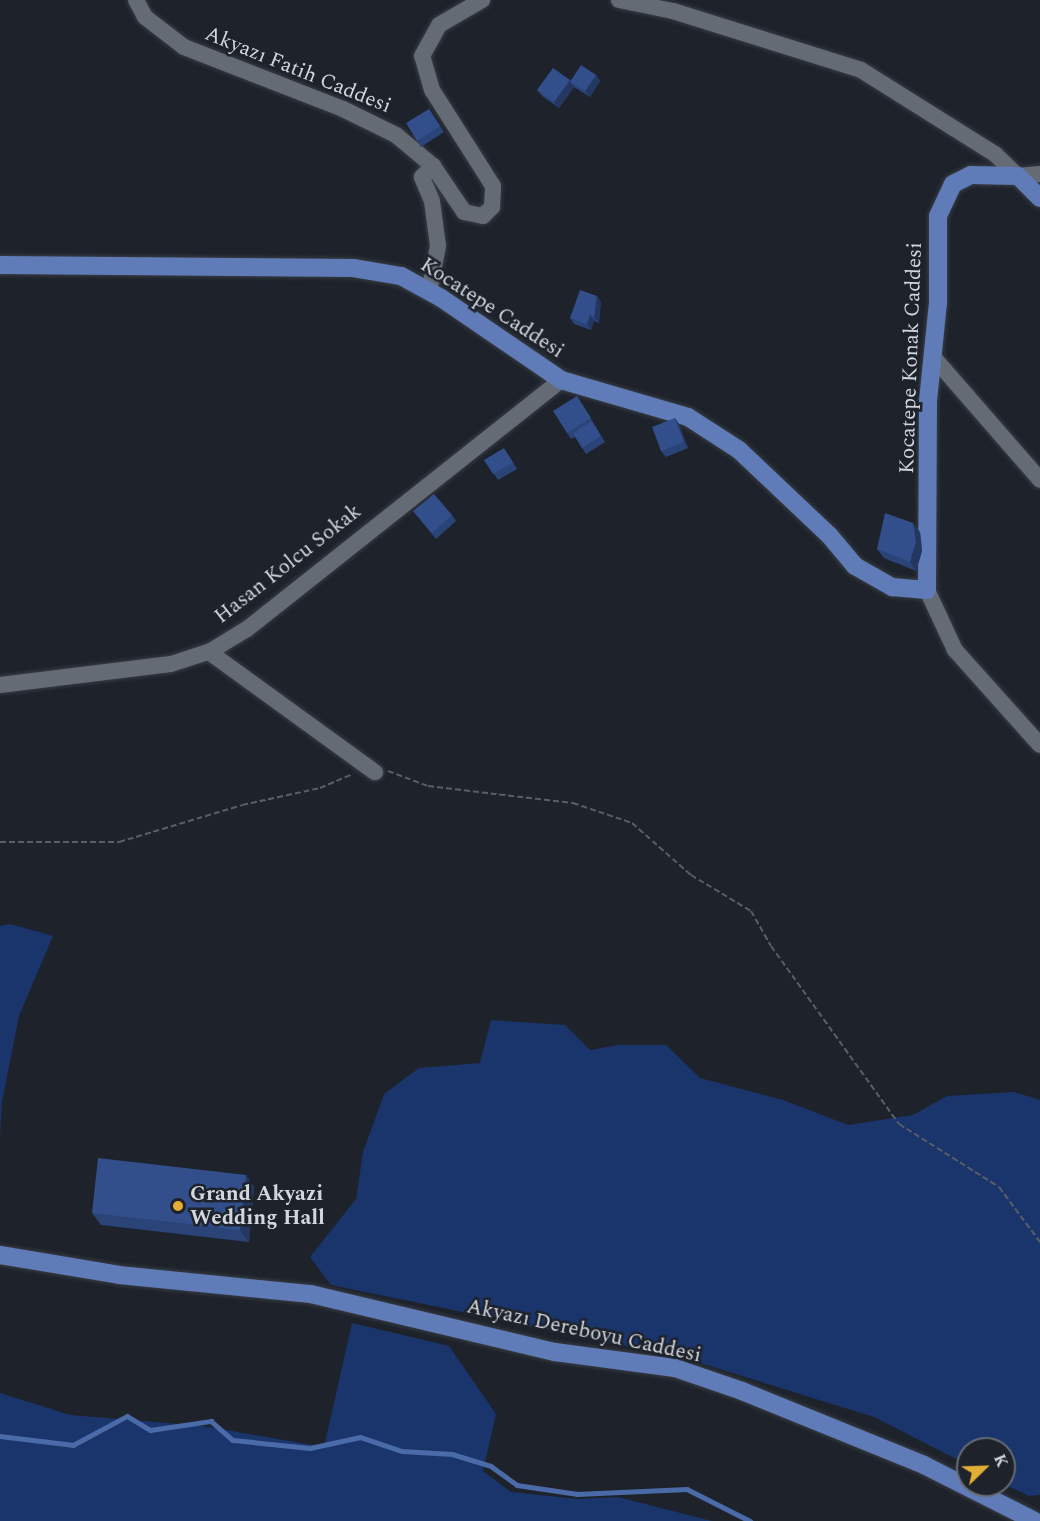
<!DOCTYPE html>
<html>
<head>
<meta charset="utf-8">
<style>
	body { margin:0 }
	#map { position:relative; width:1040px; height:1521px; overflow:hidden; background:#1d222b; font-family:Spectral,serif }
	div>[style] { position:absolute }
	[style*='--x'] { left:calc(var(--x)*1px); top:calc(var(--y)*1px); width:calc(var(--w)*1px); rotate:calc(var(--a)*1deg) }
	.green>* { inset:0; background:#1a356c }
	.stream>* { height:4.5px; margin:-2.25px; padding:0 2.25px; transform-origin:2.25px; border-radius:2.25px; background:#4b6aa8 }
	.path>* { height:2px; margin-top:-1px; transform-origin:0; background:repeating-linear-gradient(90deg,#595d65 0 6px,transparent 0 9px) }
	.roads { filter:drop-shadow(0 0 2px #383c43) drop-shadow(0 0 2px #383c43) }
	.minor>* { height:16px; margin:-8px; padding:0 8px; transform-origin:8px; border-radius:8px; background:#656b75 }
	.major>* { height:18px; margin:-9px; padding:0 9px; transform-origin:9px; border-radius:9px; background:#5f7cb8 }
	.wall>* { inset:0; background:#2b4478 }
	.shaded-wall>* { inset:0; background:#233761 }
	.building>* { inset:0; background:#324f8b }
	.dots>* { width:16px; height:16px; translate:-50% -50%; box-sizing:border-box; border:3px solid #1d222b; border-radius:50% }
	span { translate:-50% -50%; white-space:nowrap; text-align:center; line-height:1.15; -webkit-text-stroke:5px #1d222b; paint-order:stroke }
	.street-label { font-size:21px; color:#d3d6dc }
	.poi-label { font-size:21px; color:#d3d6dc; font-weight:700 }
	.left { translate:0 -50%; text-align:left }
	.north { position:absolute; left:956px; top:1437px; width:60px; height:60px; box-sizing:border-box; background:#1d222b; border:2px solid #666a72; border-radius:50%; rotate:67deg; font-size:16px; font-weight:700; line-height:24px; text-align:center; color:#d3d6dc }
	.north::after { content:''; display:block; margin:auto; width:21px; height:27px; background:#e4ae35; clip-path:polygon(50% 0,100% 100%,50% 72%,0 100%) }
</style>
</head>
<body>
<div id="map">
	<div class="green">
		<i style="clip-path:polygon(10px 924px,53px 936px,19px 1016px,2px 1102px,0 1137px,0 926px)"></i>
		<i style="clip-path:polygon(491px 1020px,565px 1025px,590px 1050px,618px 1045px,666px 1045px,700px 1078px,783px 1100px,848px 1125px,913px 1115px,947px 1096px,1014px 1092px,1040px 1100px,1040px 1495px,1029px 1496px,1004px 1484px,1004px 1449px,968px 1449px,968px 1465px,874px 1417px,681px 1357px,331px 1285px,310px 1257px,356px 1199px,363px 1152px,384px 1094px,419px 1068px,480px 1063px)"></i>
		<i style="clip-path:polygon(352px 1323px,449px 1346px,496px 1414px,483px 1471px,511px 1492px,578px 1499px,618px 1497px,712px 1521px,0 1521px,0 1393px,70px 1415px,203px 1426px,324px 1447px)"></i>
	</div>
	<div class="stream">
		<i style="--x:0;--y:1436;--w:74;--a:7"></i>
		<i style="--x:73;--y:1445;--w:61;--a:-28.2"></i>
		<i style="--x:127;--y:1416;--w:27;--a:31"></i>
		<i style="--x:150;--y:1430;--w:62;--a:-8.4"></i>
		<i style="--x:211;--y:1421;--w:29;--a:41"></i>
		<i style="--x:233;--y:1440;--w:77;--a:5.9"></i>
		<i style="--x:310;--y:1448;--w:51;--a:-12.4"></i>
		<i style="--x:360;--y:1437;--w:44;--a:18.4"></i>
		<i style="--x:402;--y:1451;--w:50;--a:3.4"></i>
		<i style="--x:452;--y:1454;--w:41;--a:17.1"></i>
		<i style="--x:491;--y:1466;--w:32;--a:36"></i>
		<i style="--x:517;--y:1485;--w:61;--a:8.5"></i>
		<i style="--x:577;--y:1494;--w:110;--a:-2.6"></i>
		<i style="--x:687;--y:1489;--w:71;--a:26.9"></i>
	</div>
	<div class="path">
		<i style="--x:388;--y:771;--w:43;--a:20.6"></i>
		<i style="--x:428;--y:786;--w:146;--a:6.7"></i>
		<i style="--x:573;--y:803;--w:62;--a:18.7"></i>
		<i style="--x:632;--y:823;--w:79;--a:41.4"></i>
		<i style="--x:691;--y:875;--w:70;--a:31"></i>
		<i style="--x:751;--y:911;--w:40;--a:60.3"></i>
		<i style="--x:771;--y:946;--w:219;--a:54.3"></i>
		<i style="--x:899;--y:1124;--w:118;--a:32.2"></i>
		<i style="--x:999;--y:1187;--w:69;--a:53.3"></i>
		<i style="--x:0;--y:842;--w:119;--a:0"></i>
		<i style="--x:119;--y:842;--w:128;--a:-16.7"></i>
		<i style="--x:242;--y:805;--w:80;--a:-12.3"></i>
		<i style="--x:320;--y:788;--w:36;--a:-23"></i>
	</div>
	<div class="roads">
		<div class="minor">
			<i style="--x:136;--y:0;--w:19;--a:62"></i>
			<i style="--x:145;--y:17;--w:49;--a:37.6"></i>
			<i style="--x:184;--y:47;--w:171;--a:21.3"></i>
			<i style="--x:343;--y:109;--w:59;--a:26.1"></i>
			<i style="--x:396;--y:135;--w:48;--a:40"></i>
			<i style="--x:433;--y:166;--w:55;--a:56"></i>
			<i style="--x:464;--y:212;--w:19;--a:12"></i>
			<i style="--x:483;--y:216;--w:13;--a:-45"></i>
			<i style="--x:492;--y:207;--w:21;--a:-87"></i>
			<i style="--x:493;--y:186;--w:114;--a:-122.4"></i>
			<i style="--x:432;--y:90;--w:35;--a:-106"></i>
			<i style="--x:422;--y:56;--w:35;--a:-61"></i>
			<i style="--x:439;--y:25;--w:50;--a:-30.2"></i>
			<i style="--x:619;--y:0;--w:55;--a:11.5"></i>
			<i style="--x:673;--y:11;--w:197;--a:17.4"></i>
			<i style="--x:861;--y:70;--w:158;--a:32.1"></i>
			<i style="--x:995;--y:154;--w:32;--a:44"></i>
			<i style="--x:1018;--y:176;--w:22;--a:-5"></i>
			<i style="--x:429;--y:292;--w:47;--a:-78.9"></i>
			<i style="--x:438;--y:246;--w:45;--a:-97.6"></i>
			<i style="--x:432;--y:201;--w:26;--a:-113"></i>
			<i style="--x:422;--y:177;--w:16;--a:-45"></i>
			<i style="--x:935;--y:359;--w:160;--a:49"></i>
			<i style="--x:927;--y:590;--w:66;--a:65"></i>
			<i style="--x:955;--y:650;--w:127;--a:48.2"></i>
			<i style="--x:209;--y:652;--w:205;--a:35.9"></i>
			<i style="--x:0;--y:685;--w:172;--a:-7"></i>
			<i style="--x:171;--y:664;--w:40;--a:-18"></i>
			<i style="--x:209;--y:652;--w:44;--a:-31.2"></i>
			<i style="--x:247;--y:629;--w:401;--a:-38.4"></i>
		</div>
		<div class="major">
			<i style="--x:0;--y:265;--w:353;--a:0.5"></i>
			<i style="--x:353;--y:268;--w:49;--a:9.5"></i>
			<i style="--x:401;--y:276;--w:46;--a:28.8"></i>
			<i style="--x:441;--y:298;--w:145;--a:34.3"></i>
			<i style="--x:561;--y:380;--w:132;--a:16.2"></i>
			<i style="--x:688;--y:417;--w:61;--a:32.9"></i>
			<i style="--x:739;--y:450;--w:124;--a:43.4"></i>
			<i style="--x:829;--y:535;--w:40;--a:50"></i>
			<i style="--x:855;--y:566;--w:43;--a:29.6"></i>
			<i style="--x:892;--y:587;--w:35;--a:5"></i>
			<i style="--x:927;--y:590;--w:189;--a:-89.7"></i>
			<i style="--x:928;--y:401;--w:99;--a:-84.2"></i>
			<i style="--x:938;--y:303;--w:87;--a:-90"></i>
			<i style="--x:938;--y:216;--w:35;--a:-65"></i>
			<i style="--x:953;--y:184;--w:20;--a:-27"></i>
			<i style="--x:971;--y:175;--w:47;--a:1.2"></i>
			<i style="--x:1018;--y:176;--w:31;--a:45"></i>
			<i style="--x:0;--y:1255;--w:121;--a:9.5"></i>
			<i style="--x:119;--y:1275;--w:193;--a:5.7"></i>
			<i style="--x:311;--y:1294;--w:251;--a:13.4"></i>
			<i style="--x:555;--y:1352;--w:121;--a:7.6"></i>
			<i style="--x:675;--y:1368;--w:71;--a:18.9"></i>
			<i style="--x:742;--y:1391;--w:196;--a:22.1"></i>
			<i style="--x:924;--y:1465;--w:124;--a:26.8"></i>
		</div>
	</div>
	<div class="wall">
		<i style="clip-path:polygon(596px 75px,600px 81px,590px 97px,574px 87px,559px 108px,542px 96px,537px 90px,570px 80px,571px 81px)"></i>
		<i style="clip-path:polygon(429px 109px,444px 132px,421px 147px,417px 141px)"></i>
		<i style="clip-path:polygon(601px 302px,599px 323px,594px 321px,591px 330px,574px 324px,570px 318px)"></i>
		<i style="clip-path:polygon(577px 396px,605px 442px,586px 454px,575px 437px,571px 439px,567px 433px)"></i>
		<i style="clip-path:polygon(675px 418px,679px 424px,688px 448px,666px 457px,661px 451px)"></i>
		<i style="clip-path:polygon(508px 454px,517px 469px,498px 480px,484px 460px)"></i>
		<i style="clip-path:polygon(413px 511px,452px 515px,456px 521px,436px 539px)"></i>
		<i style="clip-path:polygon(920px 532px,922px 551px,916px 571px,884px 558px,877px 549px)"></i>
		<i style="clip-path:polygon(246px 1175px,254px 1187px,249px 1242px,101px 1225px,92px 1213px)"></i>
	</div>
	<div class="shaded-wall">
		<i style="clip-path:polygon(596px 75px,600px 81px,590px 97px,585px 91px)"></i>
		<i style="clip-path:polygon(570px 80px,574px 87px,559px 108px,554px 102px)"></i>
		<i style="clip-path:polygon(597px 296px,601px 302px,599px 323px,594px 317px)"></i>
		<i style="clip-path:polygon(590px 315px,594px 321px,591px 330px,587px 324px)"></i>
		<i style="clip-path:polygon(675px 418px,679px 424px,688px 448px,684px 442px)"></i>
		<i style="clip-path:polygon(913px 523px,920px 532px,922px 551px,916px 571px,910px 562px)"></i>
		<i style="clip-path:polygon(246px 1175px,254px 1187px,249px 1242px,240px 1230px)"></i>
	</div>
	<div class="building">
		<i style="clip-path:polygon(581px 65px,596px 75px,585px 91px,570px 82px)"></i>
		<i style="clip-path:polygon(553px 68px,570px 80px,554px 102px,537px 90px)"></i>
		<i style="clip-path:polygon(429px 109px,440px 126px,417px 141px,406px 123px)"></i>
		<i style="clip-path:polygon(580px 290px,597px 296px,594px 317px,590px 315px,587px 324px,570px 318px)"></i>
		<i style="clip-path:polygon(577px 396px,591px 418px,567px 433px,553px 411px)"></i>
		<i style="clip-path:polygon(675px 418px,684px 442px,661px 451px,652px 427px)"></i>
		<i style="clip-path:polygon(592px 421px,601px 436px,582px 448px,573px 433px)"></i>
		<i style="clip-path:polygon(504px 448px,513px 463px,493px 474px,484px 460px)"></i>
		<i style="clip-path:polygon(434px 494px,452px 515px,432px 533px,413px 511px)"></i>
		<i style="clip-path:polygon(885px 513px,913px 523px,916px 542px,910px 562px,877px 549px)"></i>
		<i style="clip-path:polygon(98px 1158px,246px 1175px,240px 1230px,92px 1213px)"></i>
	</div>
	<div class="dots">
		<i style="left:178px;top:1206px;background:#e4ae35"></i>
	</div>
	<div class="street-label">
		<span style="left:298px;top:70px;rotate:22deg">Akyazı Fatih Caddesi</span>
		<span style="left:492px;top:308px;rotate:33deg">Kocatepe Caddesi</span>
		<span style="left:911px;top:358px;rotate:-88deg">Kocatepe Konak Caddesi</span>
		<span style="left:288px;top:564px;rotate:-38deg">Hasan Kolcu Sokak</span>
		<span style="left:584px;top:1331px;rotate:12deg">Akyazı Dereboyu Caddesi</span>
	</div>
	<div class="poi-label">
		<span class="left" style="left:190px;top:1206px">Grand Akyazi<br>Wedding Hall</span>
	</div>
	<div class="north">K</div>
</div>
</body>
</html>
